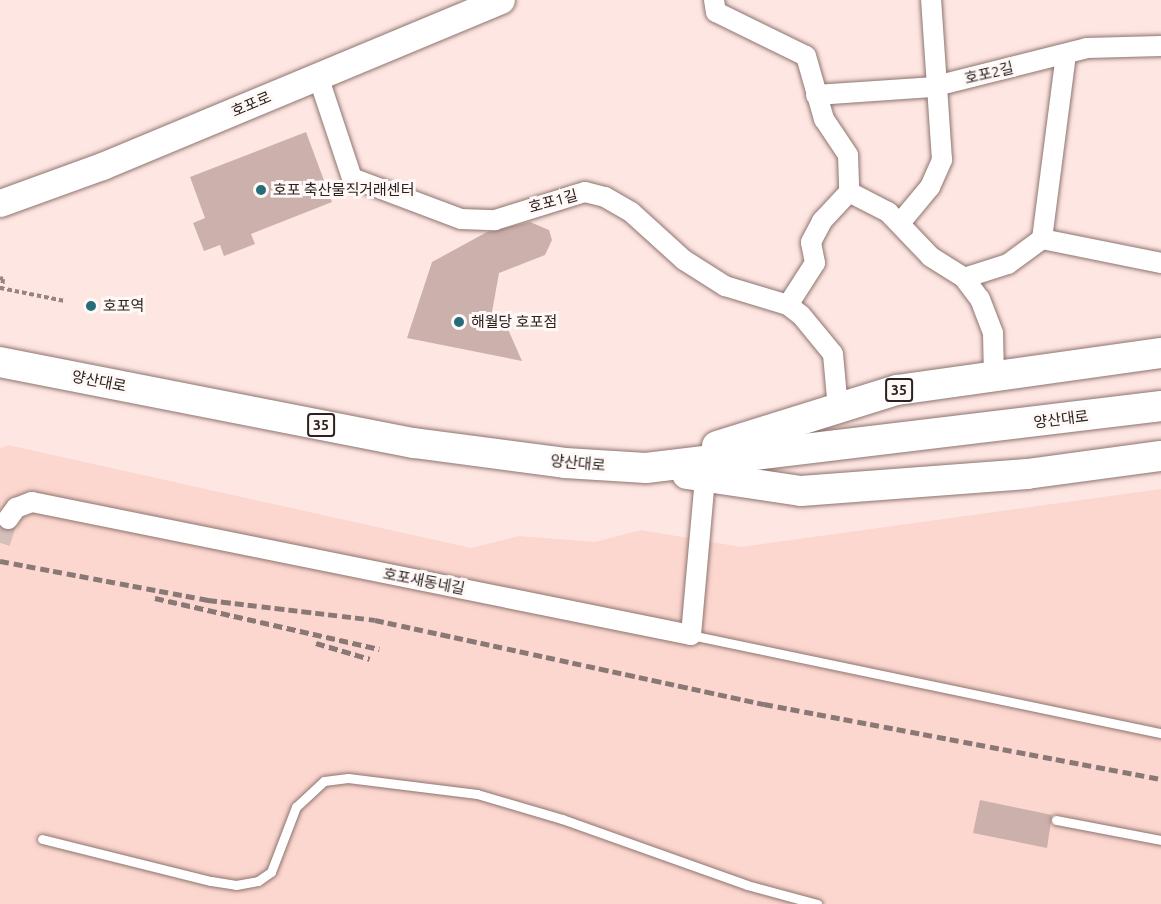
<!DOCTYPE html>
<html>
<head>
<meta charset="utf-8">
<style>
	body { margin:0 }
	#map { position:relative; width:1161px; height:904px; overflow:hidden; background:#fee6e2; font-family:Ubuntu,"Noto Sans KR",sans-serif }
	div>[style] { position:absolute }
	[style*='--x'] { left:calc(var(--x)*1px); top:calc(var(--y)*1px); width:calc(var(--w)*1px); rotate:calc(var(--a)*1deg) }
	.built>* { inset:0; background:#fcd7cf }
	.building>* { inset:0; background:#ccb0ab }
	.minor-tunnel>* { height:20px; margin-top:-10px; transform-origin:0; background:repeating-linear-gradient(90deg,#d4bfbb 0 20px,transparent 0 30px) }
	.path>* { height:4px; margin-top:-2px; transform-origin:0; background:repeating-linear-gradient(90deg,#958481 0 4.5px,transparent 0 7.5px) }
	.roads { filter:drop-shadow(0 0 2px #8e746f) drop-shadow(0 0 2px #8e746f) }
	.service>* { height:9px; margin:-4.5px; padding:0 4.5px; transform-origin:4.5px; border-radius:4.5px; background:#fff }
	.minor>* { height:20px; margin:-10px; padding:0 10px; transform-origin:10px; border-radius:10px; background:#fff }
	.secondary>* { height:27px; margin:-13.5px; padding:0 13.5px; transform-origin:13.5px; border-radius:13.5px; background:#fff }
	.primary>* { height:30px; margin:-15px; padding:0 15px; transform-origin:15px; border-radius:15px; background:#fff }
	.rail>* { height:4.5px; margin-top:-2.25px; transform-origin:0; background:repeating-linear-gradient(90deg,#897876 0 9px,transparent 0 13.5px) }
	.dots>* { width:16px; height:16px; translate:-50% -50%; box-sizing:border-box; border:3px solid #fef8f7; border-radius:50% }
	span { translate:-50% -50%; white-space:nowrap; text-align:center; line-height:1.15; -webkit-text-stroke:6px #fef8f7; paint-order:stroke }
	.shield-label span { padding:2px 4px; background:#fef8f7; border:2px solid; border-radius:4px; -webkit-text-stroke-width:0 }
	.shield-label { font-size:14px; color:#2c211f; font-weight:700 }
	.street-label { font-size:15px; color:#2c211f }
	.poi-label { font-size:15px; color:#2c211f }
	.left { translate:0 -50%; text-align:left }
</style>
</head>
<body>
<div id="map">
	<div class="built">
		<i style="clip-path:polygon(8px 445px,471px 548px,519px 536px,595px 542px,641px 530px,741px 547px,1161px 489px,1161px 904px,0 904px,0 449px)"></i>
	</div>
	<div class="building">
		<i style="clip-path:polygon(306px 132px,332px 202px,251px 234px,255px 244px,224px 256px,220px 245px,204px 251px,193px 223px,205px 218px,190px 177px)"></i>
		<i style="clip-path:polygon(530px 222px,549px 230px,552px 240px,545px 255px,499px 273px,492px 312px,503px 318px,522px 361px,407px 338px,432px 262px,487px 232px)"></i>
		<i style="clip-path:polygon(980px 800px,1052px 815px,1047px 848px,973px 833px)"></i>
	</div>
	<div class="minor-tunnel">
		<i style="--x:0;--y:543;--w:25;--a:-72"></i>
	</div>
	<div class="path">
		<i style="--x:0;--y:278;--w:3;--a:18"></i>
		<i style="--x:3;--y:279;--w:10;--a:96"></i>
		<i style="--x:0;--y:288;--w:66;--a:11.3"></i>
	</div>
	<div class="roads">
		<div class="service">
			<i style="--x:691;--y:635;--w:480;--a:11.8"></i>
			<i style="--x:1056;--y:820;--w:107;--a:10.8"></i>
			<i style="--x:42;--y:839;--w:174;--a:14"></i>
			<i style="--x:211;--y:881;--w:25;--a:9"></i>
			<i style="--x:236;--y:885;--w:22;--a:-10"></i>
			<i style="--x:258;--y:881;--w:16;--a:-35"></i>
			<i style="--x:271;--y:872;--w:70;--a:-69"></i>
			<i style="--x:296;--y:807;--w:38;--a:-43"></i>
			<i style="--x:324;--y:781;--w:24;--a:-7"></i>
			<i style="--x:348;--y:778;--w:130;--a:7.1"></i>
			<i style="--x:477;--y:794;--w:89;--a:16.4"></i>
			<i style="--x:562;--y:819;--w:196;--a:19.6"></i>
			<i style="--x:747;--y:885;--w:73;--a:15.2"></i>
		</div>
		<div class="minor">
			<i style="--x:714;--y:0;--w:12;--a:81"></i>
			<i style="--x:716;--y:12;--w:100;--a:26.1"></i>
			<i style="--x:806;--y:56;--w:66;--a:74.1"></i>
			<i style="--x:824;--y:119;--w:43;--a:56.3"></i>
			<i style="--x:848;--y:155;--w:37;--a:88"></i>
			<i style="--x:318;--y:76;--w:108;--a:71.6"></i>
			<i style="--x:352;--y:178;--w:116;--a:20.6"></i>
			<i style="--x:461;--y:219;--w:34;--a:2"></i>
			<i style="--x:495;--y:220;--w:94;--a:-17.3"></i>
			<i style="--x:585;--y:192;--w:21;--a:14"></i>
			<i style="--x:605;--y:197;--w:30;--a:30"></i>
			<i style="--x:631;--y:212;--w:72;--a:42.2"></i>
			<i style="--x:684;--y:260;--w:49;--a:32.4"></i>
			<i style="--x:725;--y:286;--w:66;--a:16.8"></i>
			<i style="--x:788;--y:305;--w:16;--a:38"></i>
			<i style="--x:801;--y:315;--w:50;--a:50.6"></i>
			<i style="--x:833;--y:354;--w:55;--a:84.8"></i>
			<i style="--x:816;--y:95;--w:116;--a:-3.9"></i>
			<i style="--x:932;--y:87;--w:160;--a:-14.1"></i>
			<i style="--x:1087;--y:48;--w:74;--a:-1.5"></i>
			<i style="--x:900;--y:223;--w:47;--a:-50.2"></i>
			<i style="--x:930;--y:187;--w:30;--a:-66"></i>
			<i style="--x:942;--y:160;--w:160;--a:-93.9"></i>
			<i style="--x:1042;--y:239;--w:121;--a:11.4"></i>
			<i style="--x:964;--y:278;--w:46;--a:-17.7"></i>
			<i style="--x:1008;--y:264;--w:42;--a:-36.3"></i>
			<i style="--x:1042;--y:239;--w:186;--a:-82.6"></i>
			<i style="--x:788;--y:305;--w:50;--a:-57.3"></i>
			<i style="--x:815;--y:263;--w:21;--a:-101"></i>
			<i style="--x:811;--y:242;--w:24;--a:-62"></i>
			<i style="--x:822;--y:221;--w:40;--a:-47"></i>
			<i style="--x:849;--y:192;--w:44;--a:27.1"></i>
			<i style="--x:888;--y:212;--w:62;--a:46.3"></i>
			<i style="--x:931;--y:257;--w:39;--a:32"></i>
			<i style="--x:964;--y:278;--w:26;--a:53"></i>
			<i style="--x:980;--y:299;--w:36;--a:69"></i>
			<i style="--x:993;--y:333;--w:44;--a:88.7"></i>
			<i style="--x:8;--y:519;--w:14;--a:-54"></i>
			<i style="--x:16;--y:508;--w:17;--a:-21"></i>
			<i style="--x:32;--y:502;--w:672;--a:11.41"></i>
			<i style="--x:691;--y:635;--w:159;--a:-84.9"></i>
		</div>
		<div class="secondary">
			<i style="--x:0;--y:203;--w:109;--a:-19.9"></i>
			<i style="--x:102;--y:166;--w:432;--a:-22.6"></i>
		</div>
		<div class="primary">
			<i style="--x:0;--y:362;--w:422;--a:11.1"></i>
			<i style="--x:414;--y:443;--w:152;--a:7.5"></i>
			<i style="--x:565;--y:463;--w:81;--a:3.5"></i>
			<i style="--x:646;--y:468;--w:519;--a:-6.86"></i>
			<i style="--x:717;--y:446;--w:189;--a:-17.3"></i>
			<i style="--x:897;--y:390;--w:267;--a:-8"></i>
			<i style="--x:687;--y:474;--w:115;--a:8.5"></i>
			<i style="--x:801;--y:491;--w:227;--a:-4.3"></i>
			<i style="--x:1027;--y:474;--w:135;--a:-7.7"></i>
		</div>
	</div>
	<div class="rail">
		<i style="--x:0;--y:561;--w:212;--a:10.6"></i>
		<i style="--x:208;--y:600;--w:168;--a:6.8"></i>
		<i style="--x:375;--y:620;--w:398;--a:12.2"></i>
		<i style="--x:764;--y:704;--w:404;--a:10.7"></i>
		<i style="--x:155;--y:598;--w:230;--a:12.8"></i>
		<i style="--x:316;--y:643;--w:56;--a:16.5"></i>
	</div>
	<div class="dots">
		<i style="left:261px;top:190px;background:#266d7a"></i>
		<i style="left:91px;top:306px;background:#266d7a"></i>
		<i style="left:459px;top:322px;background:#266d7a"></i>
	</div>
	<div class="shield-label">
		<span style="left:899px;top:390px">35</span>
		<span style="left:321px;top:425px">35</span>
	</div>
	<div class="street-label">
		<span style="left:989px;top:73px;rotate:-13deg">호포2길</span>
		<span style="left:251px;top:104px;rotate:-23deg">호포로</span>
		<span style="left:553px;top:201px;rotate:-15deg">호포1길</span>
		<span style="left:99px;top:381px;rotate:11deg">양산대로</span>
		<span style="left:1061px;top:419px;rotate:-7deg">양산대로</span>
		<span style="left:578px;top:463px;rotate:5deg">양산대로</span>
		<span style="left:424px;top:581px;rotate:11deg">호포새동네길</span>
	</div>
	<div class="poi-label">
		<span class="left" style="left:273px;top:190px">호포 축산물직거래센터</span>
		<span class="left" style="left:103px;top:306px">호포역</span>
		<span class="left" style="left:471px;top:322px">해월당 호포점</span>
	</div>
</div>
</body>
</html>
